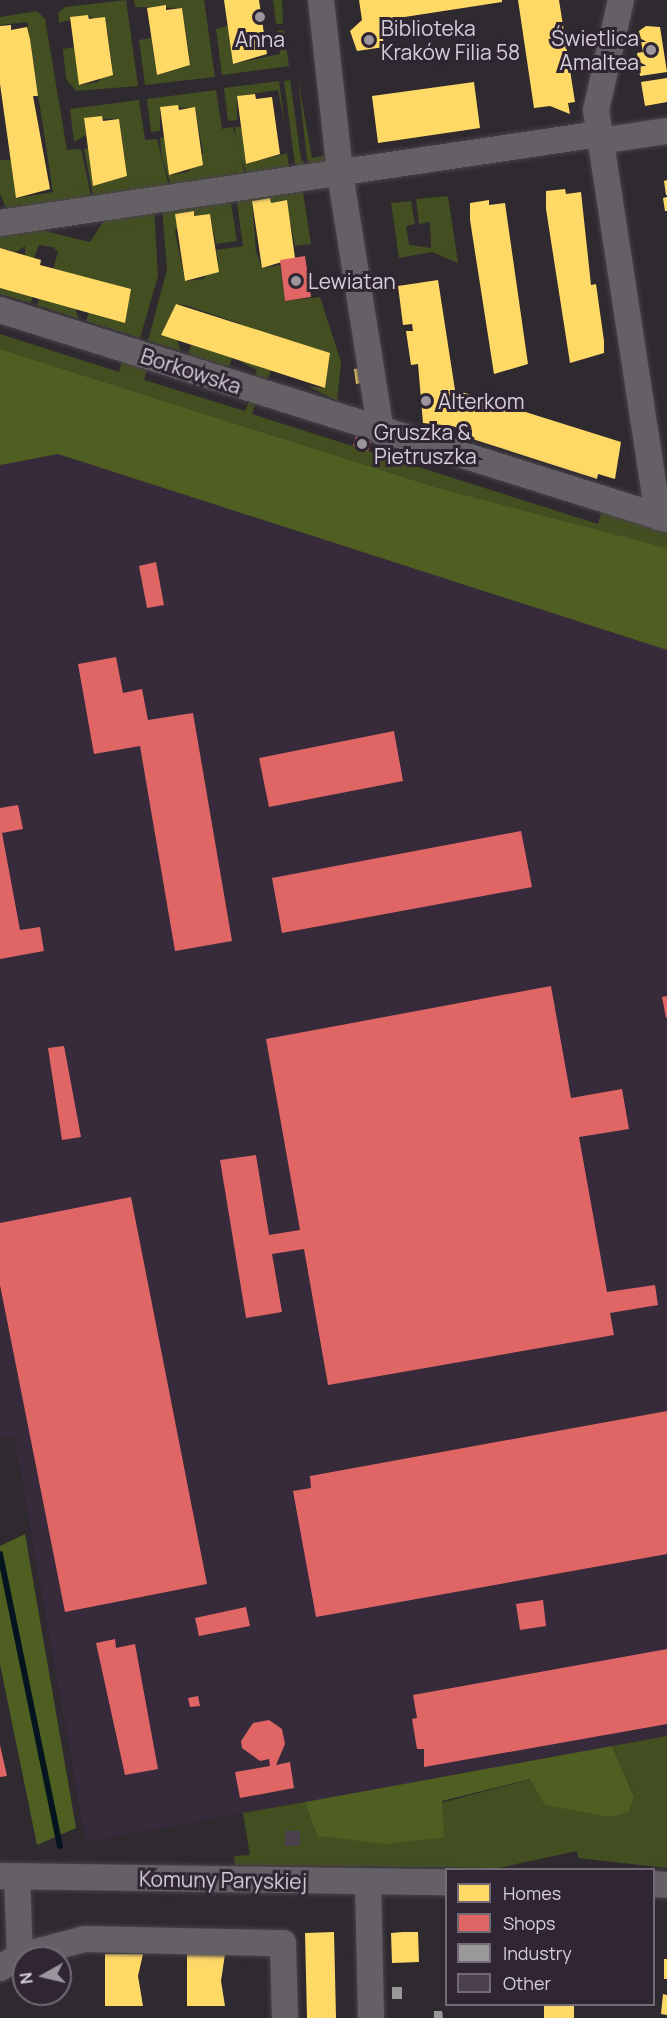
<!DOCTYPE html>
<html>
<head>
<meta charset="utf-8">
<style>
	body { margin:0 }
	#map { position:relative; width:667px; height:2018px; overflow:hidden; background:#2f2930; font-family:Manrope,sans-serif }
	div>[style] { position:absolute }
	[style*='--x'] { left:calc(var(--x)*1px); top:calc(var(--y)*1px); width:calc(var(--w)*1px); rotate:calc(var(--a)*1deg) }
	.built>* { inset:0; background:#372a3a }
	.green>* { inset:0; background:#434f20 }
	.forest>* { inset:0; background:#4f5f22 }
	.homes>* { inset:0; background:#ffd966 }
	.shops>* { inset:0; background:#e06666 }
	.industry>* { inset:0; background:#999 }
	.stream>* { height:6px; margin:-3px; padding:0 3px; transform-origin:3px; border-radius:3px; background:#04151f }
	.building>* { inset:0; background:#4b414e }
	.roads { filter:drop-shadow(0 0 2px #49444a) drop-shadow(0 0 2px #49444a) }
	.minor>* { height:26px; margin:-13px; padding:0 13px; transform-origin:13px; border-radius:13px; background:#656066 }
	.dots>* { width:16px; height:16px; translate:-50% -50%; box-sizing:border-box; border:3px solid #302633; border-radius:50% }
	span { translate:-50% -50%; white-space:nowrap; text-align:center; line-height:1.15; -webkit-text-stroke:6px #302633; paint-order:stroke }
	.poi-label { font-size:21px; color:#d6cfd8 }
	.left { translate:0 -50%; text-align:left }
	.right { translate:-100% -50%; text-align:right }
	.street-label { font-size:21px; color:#d6cfd8 }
	.legend { position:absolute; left:445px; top:1868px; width:210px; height:138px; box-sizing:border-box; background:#302633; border:2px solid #726a75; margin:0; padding:8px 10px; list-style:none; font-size:18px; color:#d6cfd8 }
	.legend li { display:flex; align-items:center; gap:12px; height:30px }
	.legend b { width:30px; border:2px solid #726a75 }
	.north { position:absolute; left:12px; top:1946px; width:60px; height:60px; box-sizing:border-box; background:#302633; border:2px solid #726a75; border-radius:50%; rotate:262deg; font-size:16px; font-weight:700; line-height:24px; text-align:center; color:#d6cfd8 }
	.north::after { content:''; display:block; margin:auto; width:21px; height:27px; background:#9c959d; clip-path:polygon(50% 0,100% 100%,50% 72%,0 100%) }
</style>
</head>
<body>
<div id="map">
	<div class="built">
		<i style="clip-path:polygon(58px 454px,667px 650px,667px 1736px,86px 1842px,14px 1436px,0 1438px,0 465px)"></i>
	</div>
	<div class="green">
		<i style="clip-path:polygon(126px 0,138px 86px,76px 91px,66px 79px,63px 49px,74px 47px,80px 85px,98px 82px,112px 63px,107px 29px,88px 15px,59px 23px,58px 13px,65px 7px)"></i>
		<i style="clip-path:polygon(134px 0,204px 0,215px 77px,145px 85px,139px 40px,151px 38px,157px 75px,190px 65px,189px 53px,182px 8px,135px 7px)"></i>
		<i style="clip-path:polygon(273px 0,282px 0,283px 24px,276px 24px)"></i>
		<i style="clip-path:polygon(37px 11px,45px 19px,67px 150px,81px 149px,92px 201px,9px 214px,0 194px,0 160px,11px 160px,17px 198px,53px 192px,27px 22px,0 25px,0 17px)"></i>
		<i style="clip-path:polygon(228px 26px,233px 64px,280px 54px,277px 31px,284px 30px,289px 66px,222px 75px,216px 29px)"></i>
		<i style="clip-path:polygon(298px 79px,312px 158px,329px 155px,331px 166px,310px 166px,307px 159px)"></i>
		<i style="clip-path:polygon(290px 80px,301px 159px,309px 170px,296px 172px,284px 81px)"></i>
		<i style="clip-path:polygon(279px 81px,285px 125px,278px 90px,237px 96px,237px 120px,228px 121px,224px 88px)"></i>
		<i style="clip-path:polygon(216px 90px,222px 129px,233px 127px,246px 179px,172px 189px,162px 157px,160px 138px,164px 137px,170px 175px,188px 172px,203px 153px,195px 108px,160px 107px,160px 131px,151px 132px,147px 99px)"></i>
		<i style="clip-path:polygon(139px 100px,145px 140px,157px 139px,170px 190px,94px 201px,84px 149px,88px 148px,93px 186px,127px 176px,119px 119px,84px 118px,86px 135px,74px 142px,70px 109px)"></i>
		<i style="clip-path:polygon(235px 127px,241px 127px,246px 164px,287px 153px,290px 173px,247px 174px,236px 147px)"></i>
		<i style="clip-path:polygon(302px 186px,311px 244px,295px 246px,286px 200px,271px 203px,270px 198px,252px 201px,256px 251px,262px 268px,280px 265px,285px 301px,320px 297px,341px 362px,337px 401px,308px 386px,325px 388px,330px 353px,241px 328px,241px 324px,188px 306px,176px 304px,161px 335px,177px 340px,181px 351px,148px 341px,167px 269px,162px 207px,230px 197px,237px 241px,216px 244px,210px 214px,194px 216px,194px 212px,175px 231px,185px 281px,203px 279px,218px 260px,216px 250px,243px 246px,236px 196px)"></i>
		<i style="clip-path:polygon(448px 196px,458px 263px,432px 252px,399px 258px,391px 203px,411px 201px,415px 224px,406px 226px,409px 245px,431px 248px,430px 222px,419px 224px,416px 199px)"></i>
		<i style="clip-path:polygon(154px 208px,158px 276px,140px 338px,86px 321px,89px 312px,125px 323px,130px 289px,53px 269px,58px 252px,53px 247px,39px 245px,34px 258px,25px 257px,25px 246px,16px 252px,0 248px,0 231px,29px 227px,90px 242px,105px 219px)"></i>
		<i style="clip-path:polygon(0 288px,33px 295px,31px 303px,0 294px)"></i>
		<i style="clip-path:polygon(40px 297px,75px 308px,79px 319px,37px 305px)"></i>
		<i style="clip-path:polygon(0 334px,119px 372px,123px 358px,148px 365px,144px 380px,245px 411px,250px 399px,256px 401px,252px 414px,598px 524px,602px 510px,667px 531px,667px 548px,435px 487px,0 349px)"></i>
		<i style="clip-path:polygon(191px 345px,232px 358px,229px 367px,188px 354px)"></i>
		<i style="clip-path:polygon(237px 360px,271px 370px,268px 379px,255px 375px,257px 370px)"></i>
		<i style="clip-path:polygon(667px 1736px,667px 1868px,578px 1858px,577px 1851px,498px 1868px,235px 1865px,234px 1856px,250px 1855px,243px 1813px,305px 1802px,317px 1836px,531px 1779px,611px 1817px,629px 1812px,634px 1795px,612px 1746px)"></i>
	</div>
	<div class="forest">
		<i style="clip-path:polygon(0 349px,435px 487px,667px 548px,667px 650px,58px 454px,0 465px)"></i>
		<i style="clip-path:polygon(25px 1534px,76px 1828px,37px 1845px,0 1664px,0 1546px)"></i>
		<i style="clip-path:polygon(612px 1746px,634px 1796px,629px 1812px,611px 1817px,545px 1805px,530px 1779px,442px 1801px,444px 1837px,387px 1844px,317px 1836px,305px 1802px)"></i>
	</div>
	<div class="homes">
		<i style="clip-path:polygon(224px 0,259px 0,267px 54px,233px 64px)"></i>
		<i style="clip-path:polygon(359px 0,502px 0,502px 2px,398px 18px,401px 35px,383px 38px,384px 47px,357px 51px,350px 31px,362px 20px)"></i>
		<i style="clip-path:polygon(518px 0,559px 0,575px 102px,568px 103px,570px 114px,550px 106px,534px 108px)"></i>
		<i style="clip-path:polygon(166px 5px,166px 10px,182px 8px,190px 65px,157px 75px,147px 8px)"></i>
		<i style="clip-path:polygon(88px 15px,89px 19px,105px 17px,113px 75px,79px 85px,70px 17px)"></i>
		<i style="clip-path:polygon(11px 25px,11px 30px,27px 27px,30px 39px,38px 96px,33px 96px,50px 189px,16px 198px,0 84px,0 26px)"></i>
		<i style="clip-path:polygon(646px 26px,660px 27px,667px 72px,640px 76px,637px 53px,643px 52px,639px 31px)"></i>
		<i style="clip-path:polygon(667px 78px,667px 102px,645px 106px,641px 82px)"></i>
		<i style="clip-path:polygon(474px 82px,480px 128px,378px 143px,372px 96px)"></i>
		<i style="clip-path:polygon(255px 94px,256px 99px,272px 97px,280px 154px,246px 164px,237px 96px)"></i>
		<i style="clip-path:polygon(178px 105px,179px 110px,195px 107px,203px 165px,169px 175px,160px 107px)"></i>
		<i style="clip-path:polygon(102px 116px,103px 121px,119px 119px,127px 176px,93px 186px,84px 118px)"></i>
		<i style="clip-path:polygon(667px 180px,667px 195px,666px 195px,664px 181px)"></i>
		<i style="clip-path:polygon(565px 189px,566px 194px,581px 192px,591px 285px,596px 284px,604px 341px,604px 353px,570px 363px,546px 209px,546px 191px)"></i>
		<i style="clip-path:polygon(667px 197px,667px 211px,665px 211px,663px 198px)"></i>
		<i style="clip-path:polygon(270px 198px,271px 203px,287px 200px,295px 258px,262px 268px,252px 201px)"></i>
		<i style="clip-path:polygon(489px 200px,489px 205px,505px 203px,528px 364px,494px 374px,470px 220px,470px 203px)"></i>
		<i style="clip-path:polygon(194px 211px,194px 216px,210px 214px,219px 272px,185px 281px,175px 214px)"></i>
		<i style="clip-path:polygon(0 248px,41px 260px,40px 265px,131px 289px,125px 323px,0 288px)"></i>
		<i style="clip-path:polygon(438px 280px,455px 390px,621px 442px,615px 479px,598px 474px,597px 479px,466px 437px,468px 431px,452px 426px,423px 423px,418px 364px,411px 365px,406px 331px,413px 331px,412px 324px,403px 325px,398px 286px)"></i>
		<i style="clip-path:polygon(176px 304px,330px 353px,325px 388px,161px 335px)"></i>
		<i style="clip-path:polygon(360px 368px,362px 383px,356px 384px,354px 369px)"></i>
		<i style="clip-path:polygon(334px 1932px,336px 2018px,307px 2018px,305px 1933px)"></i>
		<i style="clip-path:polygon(403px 1932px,418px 1932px,419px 1962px,392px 1963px,391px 1933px)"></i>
		<i style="clip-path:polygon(105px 1954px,143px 1954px,138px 1976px,143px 2006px,105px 2006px)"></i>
		<i style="clip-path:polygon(187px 1954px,225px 1954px,221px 1981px,225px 2006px,187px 2006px)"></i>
		<i style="clip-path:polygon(664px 1959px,667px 1959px,667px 1979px,664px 1979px)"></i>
		<i style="clip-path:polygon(663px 1994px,667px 1995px,667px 2015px,661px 2014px)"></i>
		<i style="clip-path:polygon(559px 2004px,574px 2004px,574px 2018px,544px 2018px,544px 2005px)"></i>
	</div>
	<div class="shops">
		<i style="clip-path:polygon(305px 256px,311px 297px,285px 301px,280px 260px)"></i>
		<i style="clip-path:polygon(356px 436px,371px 441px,368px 451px,353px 446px)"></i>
		<i style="clip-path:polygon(156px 562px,164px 605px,147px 608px,139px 566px)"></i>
		<i style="clip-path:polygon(116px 657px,123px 693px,142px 689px,148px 720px,193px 713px,232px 941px,175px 951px,140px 746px,94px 754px,78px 664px)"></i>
		<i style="clip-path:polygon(394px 731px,403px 781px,269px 807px,259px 758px)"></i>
		<i style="clip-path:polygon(18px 805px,23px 829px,2px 833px,20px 930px,40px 927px,44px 951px,0 959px,0 808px)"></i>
		<i style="clip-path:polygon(521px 831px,532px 887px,282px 933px,272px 878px)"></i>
		<i style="clip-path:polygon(551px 986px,571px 1098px,622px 1089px,629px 1129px,579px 1137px,607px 1292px,655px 1285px,658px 1305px,610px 1313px,614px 1335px,328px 1385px,304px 1249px,272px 1254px,282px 1312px,246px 1318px,220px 1160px,256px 1155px,269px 1235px,300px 1230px,266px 1039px)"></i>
		<i style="clip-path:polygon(667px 996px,667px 1018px,666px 1018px,662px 997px)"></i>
		<i style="clip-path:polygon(64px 1046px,81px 1137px,62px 1140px,48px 1048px)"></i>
		<i style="clip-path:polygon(131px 1197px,207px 1584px,65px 1612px,0 1285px,0 1223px)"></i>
		<i style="clip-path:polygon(667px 1411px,667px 1554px,316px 1617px,293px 1491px,311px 1488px,310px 1476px)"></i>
		<i style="clip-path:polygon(543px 1600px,546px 1626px,520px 1630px,516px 1604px)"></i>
		<i style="clip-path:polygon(246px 1607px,250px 1626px,199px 1636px,195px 1618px)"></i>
		<i style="clip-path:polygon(115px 1639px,116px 1648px,135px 1644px,158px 1769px,125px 1775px,96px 1643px)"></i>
		<i style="clip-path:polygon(667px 1649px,667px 1724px,424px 1767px,424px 1749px,417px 1749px,412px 1719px,417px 1718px,413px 1695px)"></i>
		<i style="clip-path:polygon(198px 1696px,200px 1706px,190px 1707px,188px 1698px)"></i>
		<i style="clip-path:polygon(269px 1720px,282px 1729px,285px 1744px,276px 1765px,290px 1762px,294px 1788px,240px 1798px,235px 1772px,270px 1766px,269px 1759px,260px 1761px,242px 1748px,241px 1741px,253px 1723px)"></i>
		<i style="clip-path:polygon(0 1745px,7px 1776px,0 1777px)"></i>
	</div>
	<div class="industry">
		<i style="clip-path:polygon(392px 1987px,402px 1987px,402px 1999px,392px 1999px)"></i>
		<i style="clip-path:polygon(434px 2011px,442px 2011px,443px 2018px,434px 2018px)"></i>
	</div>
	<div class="stream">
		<i style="--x:0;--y:1554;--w:298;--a:78.4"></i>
	</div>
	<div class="building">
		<i style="clip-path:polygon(285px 1831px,300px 1831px,300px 1846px,285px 1846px)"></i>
	</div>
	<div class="roads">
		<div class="minor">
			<i style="--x:321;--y:0;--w:174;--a:83.7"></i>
			<i style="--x:340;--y:173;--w:262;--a:81"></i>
			<i style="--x:621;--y:0;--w:113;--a:102.8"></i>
			<i style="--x:596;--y:110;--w:412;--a:81.3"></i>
			<i style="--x:600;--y:141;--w:68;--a:-8.5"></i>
			<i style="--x:0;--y:223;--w:606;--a:-8.45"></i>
			<i style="--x:0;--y:310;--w:699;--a:17.4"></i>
			<i style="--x:0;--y:1876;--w:446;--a:0.8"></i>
			<i style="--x:17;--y:1876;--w:80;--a:87.9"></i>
			<i style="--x:368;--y:1882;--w:136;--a:88.7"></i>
			<i style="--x:654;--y:1884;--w:13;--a:4"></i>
			<i style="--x:0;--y:1968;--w:23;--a:-31"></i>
			<i style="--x:20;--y:1956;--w:67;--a:-14.7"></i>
			<i style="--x:85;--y:1939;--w:198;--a:1.2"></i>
			<i style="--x:283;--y:1943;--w:75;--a:88.5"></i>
		</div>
	</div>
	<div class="dots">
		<i style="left:260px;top:17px;background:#9c959d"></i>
		<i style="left:369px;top:40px;background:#9c959d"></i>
		<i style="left:651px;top:50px;background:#9c959d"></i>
		<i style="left:296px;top:281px;background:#9c959d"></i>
		<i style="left:426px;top:401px;background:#9c959d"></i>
		<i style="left:362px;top:444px;background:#9c959d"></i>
	</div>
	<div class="poi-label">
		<span class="left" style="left:381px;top:40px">Biblioteka<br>Kraków Filia 58</span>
		<span class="right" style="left:639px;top:50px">Świetlica<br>Amaltea</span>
		<span style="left:260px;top:39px">Anna</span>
		<span class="left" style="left:308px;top:281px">Lewiatan</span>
		<span class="left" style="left:438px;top:401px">Alterkom</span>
		<span class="left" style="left:374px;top:444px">Gruszka &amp;<br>Pietruszka</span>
	</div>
	<div class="street-label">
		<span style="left:191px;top:371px;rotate:18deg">Borkowska</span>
		<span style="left:223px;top:1880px;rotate:1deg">Komuny Paryskiej</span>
	</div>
	<ul class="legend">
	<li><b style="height:16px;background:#ffd966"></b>Homes</li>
	<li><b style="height:16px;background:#e06666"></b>Shops</li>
	<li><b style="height:16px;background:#999"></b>Industry</li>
	<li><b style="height:16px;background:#4b414e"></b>Other</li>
	</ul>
	<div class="north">N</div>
</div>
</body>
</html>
